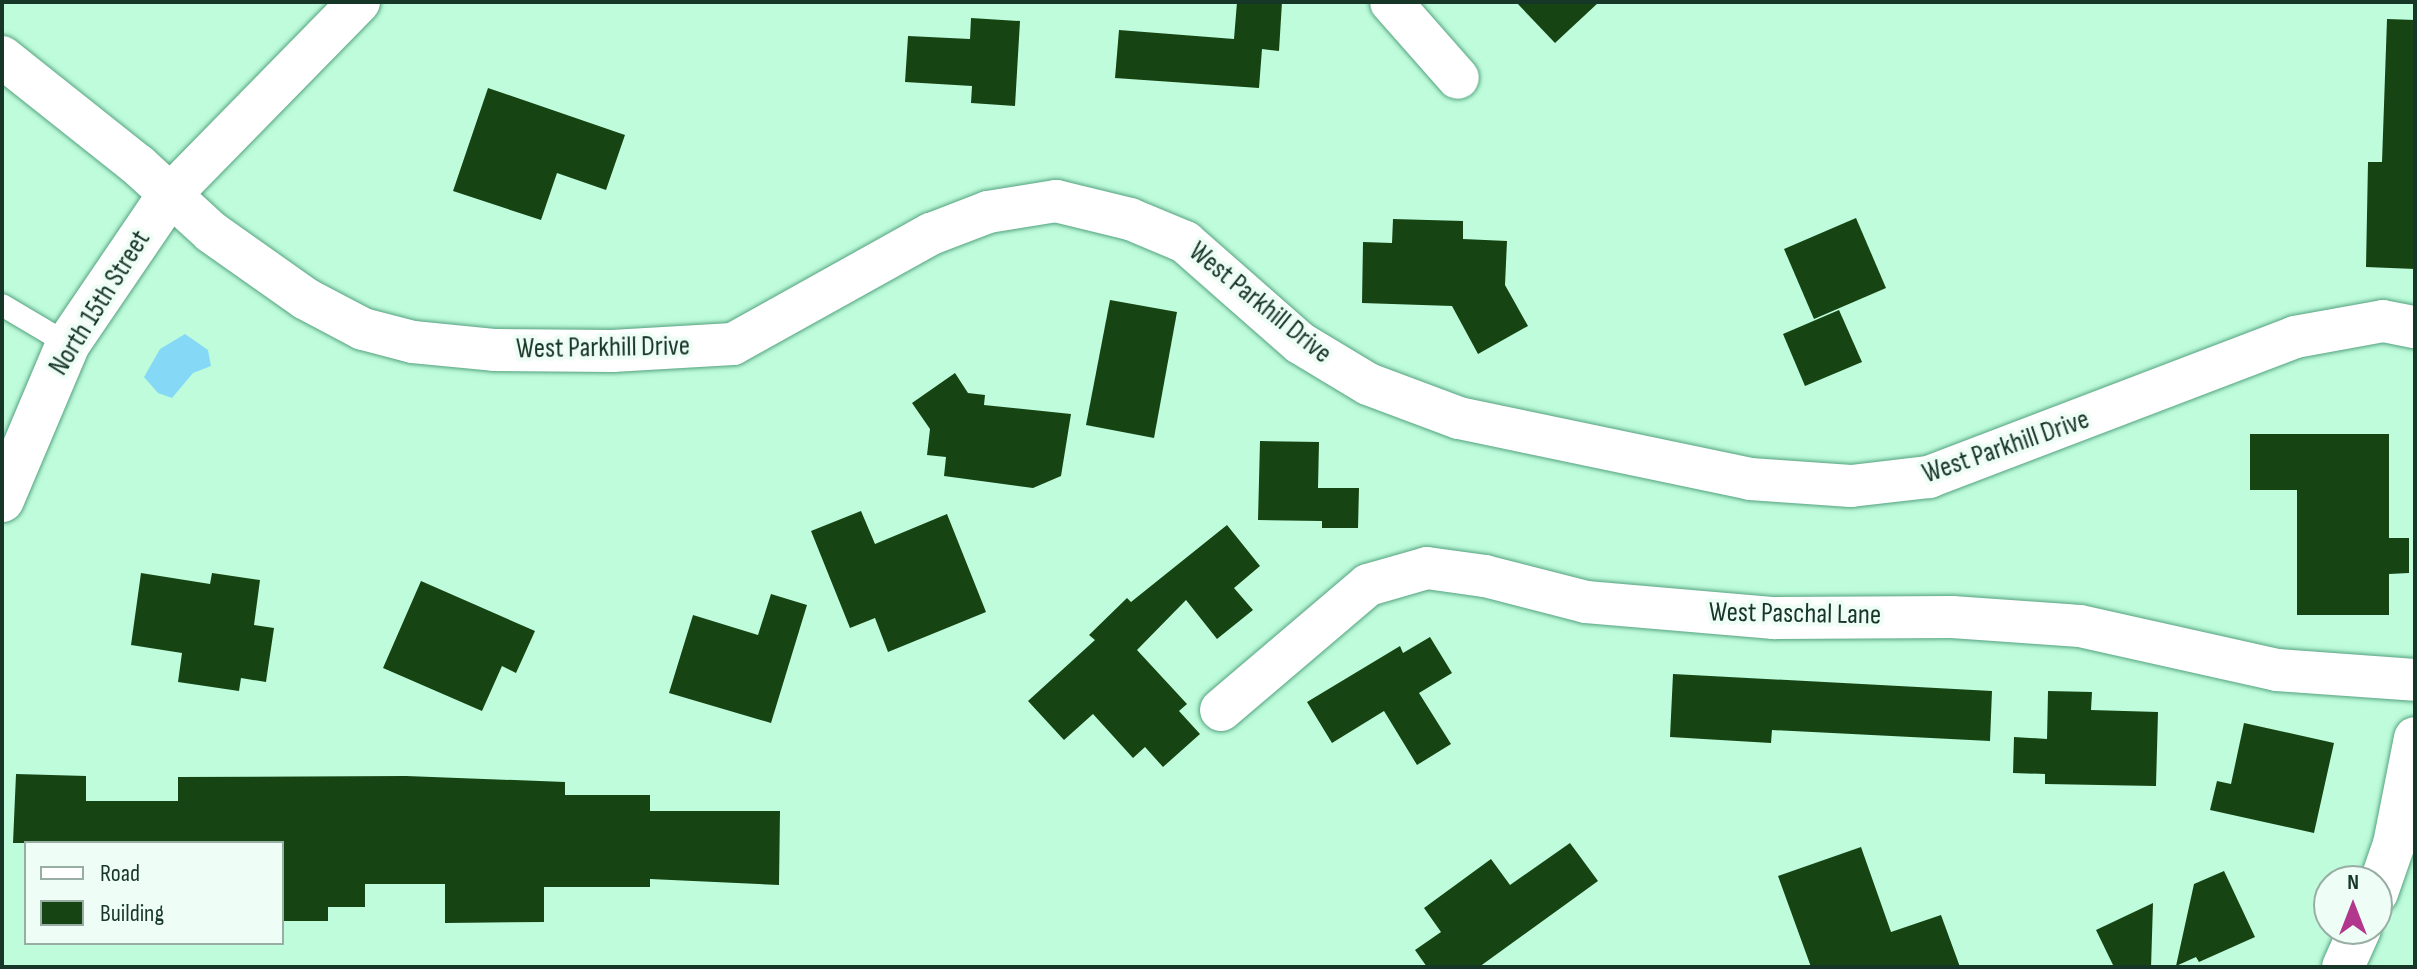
<!DOCTYPE html>
<html>
<head>
<meta charset="utf-8">
<style>
	body { margin:0 }
	#map { position:relative; width:2417px; height:969px; overflow:hidden; background:#befcdc; font-family:"Sofia Sans Condensed",sans-serif }
	div>[style] { position:absolute }
	[style*='--x'] { left:calc(var(--x)*1px); top:calc(var(--y)*1px); width:calc(var(--w)*1px); rotate:calc(var(--a)*1deg) }
	.water>* { inset:0; background:#85d9f6 }
	.building>* { inset:0; background:#164513 }
	.roads { filter:drop-shadow(0 0 2px #55a27f) drop-shadow(0 0 2px #55a27f) }
	.service>* { height:22px; margin:-11px; padding:0 11px; transform-origin:11px; border-radius:11px; background:#fff }
	.minor>* { height:42px; margin:-21px; padding:0 21px; transform-origin:21px; border-radius:21px; background:#fff }
	.tertiary>* { height:44px; margin:-22px; padding:0 22px; transform-origin:22px; border-radius:22px; background:#fff }
	span { translate:-50% -50%; white-space:nowrap; text-align:center; line-height:1.15; -webkit-text-stroke:8px #eefdf5; paint-order:stroke }
	.street-label { font-size:28px; color:#163628 }
	.frame { position:absolute; inset:0; border:4px solid #163628; pointer-events:none }
	.legend { position:absolute; left:24px; top:841px; width:260px; height:104px; box-sizing:border-box; background:#eefdf5; border:2px solid #98ada3; margin:0; padding:10px 14px; list-style:none; font-size:24px; color:#163628 }
	.legend li { display:flex; align-items:center; gap:16px; height:40px }
	.legend b { width:40px; border:2px solid #98ada3 }
	.north { position:absolute; left:2313px; top:865px; width:80px; height:80px; box-sizing:border-box; background:#eefdf5; border:2px solid #98ada3; border-radius:50%; rotate:0deg; font-size:22px; font-weight:700; line-height:32px; text-align:center; color:#163628 }
	.north::after { content:''; display:block; margin:auto; width:28px; height:36px; background:#b1388c; clip-path:polygon(50% 0,100% 100%,50% 72%,0 100%) }
</style>
</head>
<body>
<div id="map">
	<div class="water">
		<i style="clip-path:polygon(185px 334px,208px 350px,211px 366px,193px 373px,172px 398px,158px 393px,144px 377px,160px 349px)"></i>
	</div>
	<div class="building">
		<i style="clip-path:polygon(1237px 2px,1282px 2px,1279px 51px,1262px 49px,1259px 88px,1115px 78px,1119px 30px,1234px 39px)"></i>
		<i style="clip-path:polygon(1516px 2px,1599px 2px,1555px 43px)"></i>
		<i style="clip-path:polygon(971px 18px,1020px 21px,1015px 106px,971px 103px,972px 86px,905px 82px,908px 36px,970px 39px)"></i>
		<i style="clip-path:polygon(2387px 19px,2415px 20px,2415px 269px,2366px 267px,2368px 162px,2382px 162px)"></i>
		<i style="clip-path:polygon(488px 88px,625px 135px,606px 190px,557px 173px,541px 220px,453px 191px)"></i>
		<i style="clip-path:polygon(1856px 218px,1886px 288px,1814px 319px,1784px 249px)"></i>
		<i style="clip-path:polygon(1393px 219px,1463px 221px,1463px 239px,1507px 241px,1505px 285px,1528px 326px,1478px 354px,1452px 306px,1362px 303px,1363px 242px,1392px 243px)"></i>
		<i style="clip-path:polygon(1110px 300px,1177px 312px,1154px 438px,1086px 425px)"></i>
		<i style="clip-path:polygon(1839px 310px,1862px 362px,1805px 386px,1783px 334px)"></i>
		<i style="clip-path:polygon(955px 373px,968px 393px,985px 395px,984px 405px,1071px 414px,1061px 476px,1033px 488px,944px 476px,946px 457px,927px 455px,930px 429px,912px 403px)"></i>
		<i style="clip-path:polygon(2250px 434px,2389px 434px,2389px 538px,2409px 538px,2409px 573px,2389px 574px,2389px 615px,2297px 615px,2297px 490px,2250px 490px)"></i>
		<i style="clip-path:polygon(1260px 441px,1319px 442px,1318px 488px,1359px 488px,1358px 528px,1322px 528px,1322px 521px,1258px 520px)"></i>
		<i style="clip-path:polygon(861px 511px,875px 544px,947px 514px,986px 612px,888px 652px,875px 618px,850px 628px,811px 531px)"></i>
		<i style="clip-path:polygon(1227px 525px,1260px 566px,1234px 588px,1253px 610px,1217px 639px,1186px 600px,1137px 650px,1187px 704px,1179px 711px,1200px 734px,1163px 767px,1145px 747px,1133px 758px,1093px 714px,1064px 740px,1028px 701px,1095px 640px,1089px 635px,1127px 598px,1131px 602px)"></i>
		<i style="clip-path:polygon(141px 573px,210px 584px,212px 573px,260px 580px,254px 625px,274px 628px,266px 682px,241px 678px,239px 691px,178px 682px,182px 653px,131px 645px)"></i>
		<i style="clip-path:polygon(421px 581px,535px 631px,516px 673px,502px 666px,482px 711px,383px 668px)"></i>
		<i style="clip-path:polygon(771px 594px,807px 605px,771px 723px,669px 693px,693px 615px,758px 635px)"></i>
		<i style="clip-path:polygon(1430px 637px,1452px 673px,1419px 693px,1451px 744px,1417px 765px,1384px 711px,1332px 743px,1307px 702px,1400px 646px,1403px 653px)"></i>
		<i style="clip-path:polygon(1673px 674px,1992px 691px,1990px 741px,1772px 730px,1771px 743px,1670px 737px)"></i>
		<i style="clip-path:polygon(2048px 691px,2092px 692px,2091px 710px,2158px 712px,2156px 786px,2045px 784px,2045px 774px,2013px 773px,2014px 737px,2047px 739px)"></i>
		<i style="clip-path:polygon(2244px 723px,2334px 743px,2314px 833px,2210px 810px,2217px 781px,2231px 784px)"></i>
		<i style="clip-path:polygon(16px 774px,86px 776px,86px 801px,178px 801px,178px 777px,406px 776px,565px 782px,565px 795px,650px 795px,650px 811px,780px 811px,779px 885px,650px 879px,650px 887px,544px 887px,544px 922px,445px 923px,445px 884px,365px 884px,365px 907px,328px 907px,328px 921px,282px 921px,282px 843px,13px 843px)"></i>
		<i style="clip-path:polygon(1570px 843px,1598px 881px,1479px 967px,1427px 967px,1415px 950px,1441px 932px,1424px 908px,1491px 859px,1510px 885px)"></i>
		<i style="clip-path:polygon(1861px 847px,1891px 932px,1941px 915px,1960px 967px,1811px 967px,1778px 876px)"></i>
		<i style="clip-path:polygon(2224px 871px,2255px 937px,2199px 962px,2196px 957px,2176px 966px,2194px 884px)"></i>
		<i style="clip-path:polygon(2153px 903px,2151px 967px,2114px 967px,2096px 930px)"></i>
	</div>
	<div class="roads">
		<div class="service">
			<i style="--x:2;--y:305;--w:77;--a:30.6"></i>
		</div>
		<div class="minor">
			<i style="--x:1391;--y:2;--w:101;--a:48.6"></i>
			<i style="--x:2;--y:57;--w:174;--a:38.5"></i>
			<i style="--x:138;--y:165;--w:99;--a:42.5"></i>
			<i style="--x:211;--y:232;--w:116;--a:35.2"></i>
			<i style="--x:306;--y:299;--w:64;--a:27.8"></i>
			<i style="--x:363;--y:329;--w:52;--a:14.6"></i>
			<i style="--x:413;--y:342;--w:81;--a:5.6"></i>
			<i style="--x:494;--y:350;--w:118;--a:0.5"></i>
			<i style="--x:612;--y:351;--w:121;--a:-3.3"></i>
			<i style="--x:733;--y:344;--w:227;--a:-29.1"></i>
			<i style="--x:931;--y:234;--w:61;--a:-21.1"></i>
			<i style="--x:988;--y:212;--w:69;--a:-9.2"></i>
			<i style="--x:1056;--y:201;--w:76;--a:13.7"></i>
			<i style="--x:1130;--y:219;--w:60;--a:22.7"></i>
			<i style="--x:1185;--y:242;--w:153;--a:41.3"></i>
			<i style="--x:1300;--y:343;--w:79;--a:31.1"></i>
			<i style="--x:1368;--y:384;--w:97;--a:20.5"></i>
			<i style="--x:1459;--y:418;--w:297;--a:11.8"></i>
			<i style="--x:1750;--y:479;--w:101;--a:4"></i>
			<i style="--x:1851;--y:486;--w:79;--a:-6.6"></i>
			<i style="--x:1929;--y:477;--w:392;--a:-20.9"></i>
			<i style="--x:2295;--y:337;--w:89;--a:-10.3"></i>
			<i style="--x:2383;--y:321;--w:33;--a:11"></i>
			<i style="--x:168;--y:197;--w:273;--a:-45.6"></i>
			<i style="--x:1221;--y:710;--w:193;--a:-40.4"></i>
			<i style="--x:1368;--y:585;--w:61;--a:-16.1"></i>
			<i style="--x:1427;--y:568;--w:59;--a:7.9"></i>
			<i style="--x:1485;--y:576;--w:104;--a:14.4"></i>
			<i style="--x:1586;--y:602;--w:189;--a:4.9"></i>
			<i style="--x:1774;--y:618;--w:178;--a:-0.3"></i>
			<i style="--x:1952;--y:617;--w:128;--a:4"></i>
			<i style="--x:2080;--y:626;--w:202;--a:12.6"></i>
			<i style="--x:2277;--y:670;--w:138;--a:4.1"></i>
			<i style="--x:2377;--y:893;--w:52;--a:-70.9"></i>
			<i style="--x:2394;--y:844;--w:108;--a:-78.8"></i>
			<i style="--x:2343;--y:967;--w:42;--a:-65.9"></i>
		</div>
		<div class="tertiary">
			<i style="--x:2;--y:500;--w:169;--a:-67.1"></i>
			<i style="--x:68;--y:344;--w:178;--a:-55.8"></i>
		</div>
	</div>
	<div class="street-label">
		<span style="left:100px;top:303px;rotate:-58deg">North 15th Street</span>
		<span style="left:1260px;top:303px;rotate:39deg">West Parkhill Drive</span>
		<span style="left:603px;top:348px;rotate:-1deg">West Parkhill Drive</span>
		<span style="left:2006px;top:447px;rotate:-19deg">West Parkhill Drive</span>
		<span style="left:1795px;top:614px;rotate:1deg">West Paschal Lane</span>
	</div>
	<div class="frame"></div>
	<ul class="legend">
	<li><b style="height:10px;background:#fff"></b>Road</li>
	<li><b style="height:22px;background:#164513"></b>Building</li>
	</ul>
	<div class="north">N</div>
</div>
</body>
</html>
